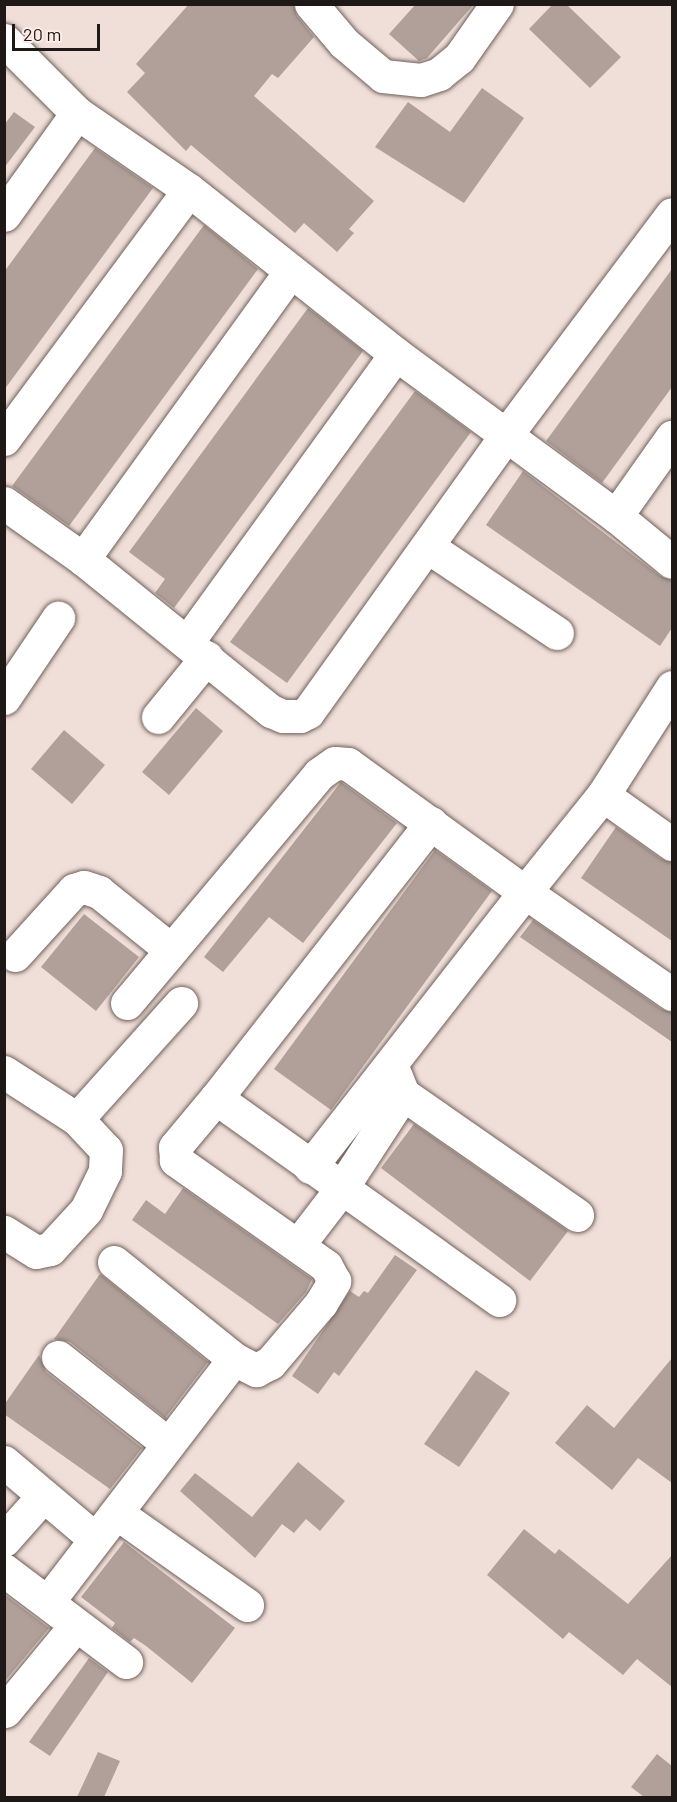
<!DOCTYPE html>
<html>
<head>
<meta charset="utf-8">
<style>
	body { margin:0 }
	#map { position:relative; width:677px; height:1802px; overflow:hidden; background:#f0ded8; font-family:Barlow,sans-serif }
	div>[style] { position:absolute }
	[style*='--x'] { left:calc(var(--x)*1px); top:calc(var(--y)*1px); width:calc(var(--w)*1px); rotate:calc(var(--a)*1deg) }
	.building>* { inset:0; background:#b0a099 }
	.roads { filter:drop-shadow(0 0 2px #6f605a) drop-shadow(0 0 2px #6f605a) }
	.minor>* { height:33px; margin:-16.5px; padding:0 16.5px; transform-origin:16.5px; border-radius:16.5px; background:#fff }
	span { translate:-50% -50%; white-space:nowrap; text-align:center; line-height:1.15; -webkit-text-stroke:4.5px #fdece5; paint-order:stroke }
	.frame { position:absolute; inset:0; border:6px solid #1e1816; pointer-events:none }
	.scale { position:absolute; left:12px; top:24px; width:88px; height:27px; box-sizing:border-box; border:3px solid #1e1816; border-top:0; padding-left:8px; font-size:18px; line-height:21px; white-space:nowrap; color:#1e1816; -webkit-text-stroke:4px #fdece5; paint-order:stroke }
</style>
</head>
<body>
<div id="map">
	<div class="building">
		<i style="clip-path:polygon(189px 4px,293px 4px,297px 16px,314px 37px,278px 78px,272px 74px,254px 96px,374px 201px,349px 229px,354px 233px,337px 252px,304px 223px,295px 233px,191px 145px,186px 151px,127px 92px,145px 73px,136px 64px)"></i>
		<i style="clip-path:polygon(416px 4px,474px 4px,427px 58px,419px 61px,389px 34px)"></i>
		<i style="clip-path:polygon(553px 4px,566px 4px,621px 57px,590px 88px,529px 29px)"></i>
		<i style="clip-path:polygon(482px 88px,524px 118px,464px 203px,375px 147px,408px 102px,450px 132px)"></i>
		<i style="clip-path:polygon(14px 112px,35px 127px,4px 168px,4px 125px)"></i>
		<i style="clip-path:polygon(95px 148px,153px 188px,4px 390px,4px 272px)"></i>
		<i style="clip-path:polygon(204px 225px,258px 269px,69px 526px,12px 486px)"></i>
		<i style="clip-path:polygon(672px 269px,672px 387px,602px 483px,546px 441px)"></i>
		<i style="clip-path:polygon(308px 308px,363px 351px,174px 608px,155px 593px,165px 579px,129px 552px)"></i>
		<i style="clip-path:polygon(415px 391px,471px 432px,287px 683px,230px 642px)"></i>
		<i style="clip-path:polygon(523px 471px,660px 576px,672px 580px,672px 628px,660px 646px,486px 525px)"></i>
		<i style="clip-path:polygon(196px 708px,223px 731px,169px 795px,142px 772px)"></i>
		<i style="clip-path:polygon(64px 730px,105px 765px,72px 804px,31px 769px)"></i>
		<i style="clip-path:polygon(341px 782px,397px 823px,303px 943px,269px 917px,223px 972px,204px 957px)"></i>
		<i style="clip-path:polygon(616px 827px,661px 859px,672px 862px,672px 941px,581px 878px)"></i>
		<i style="clip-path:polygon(435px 850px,492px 891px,331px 1110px,274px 1069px)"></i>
		<i style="clip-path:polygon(84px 914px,139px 957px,96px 1011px,41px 967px)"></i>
		<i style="clip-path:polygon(533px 920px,661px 1009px,672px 1012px,672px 1042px,520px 937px)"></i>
		<i style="clip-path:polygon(414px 1124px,568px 1231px,530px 1281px,381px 1168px)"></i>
		<i style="clip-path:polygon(183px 1188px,312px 1279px,306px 1292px,278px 1324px,132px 1220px,146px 1200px,165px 1214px)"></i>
		<i style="clip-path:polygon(395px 1255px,417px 1270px,339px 1376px,334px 1372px,318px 1394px,292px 1376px,350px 1291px,359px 1297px,364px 1291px,368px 1293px)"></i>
		<i style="clip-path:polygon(100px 1274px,208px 1362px,165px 1418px,70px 1342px,54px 1339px)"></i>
		<i style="clip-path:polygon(39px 1355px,46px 1372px,142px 1448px,110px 1489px,4px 1414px,4px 1405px)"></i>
		<i style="clip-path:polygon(672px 1358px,672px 1483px,638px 1458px,612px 1490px,555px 1443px,587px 1405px,614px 1428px)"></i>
		<i style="clip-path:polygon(476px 1370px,510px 1393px,459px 1467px,424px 1444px)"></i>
		<i style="clip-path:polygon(298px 1462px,345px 1501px,320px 1531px,306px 1519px,294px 1533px,282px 1524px,255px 1558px,180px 1491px,195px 1473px,252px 1517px)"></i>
		<i style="clip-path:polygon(524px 1529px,555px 1554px,559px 1549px,628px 1604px,672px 1555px,672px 1687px,637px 1659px,623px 1675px,569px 1632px,563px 1639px,487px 1575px)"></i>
		<i style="clip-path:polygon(124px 1542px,235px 1628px,192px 1683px,146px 1646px,134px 1638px,130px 1642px,112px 1628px,115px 1623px,81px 1597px)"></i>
		<i style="clip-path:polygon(4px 1594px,49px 1628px,4px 1682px)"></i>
		<i style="clip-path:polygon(89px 1658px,108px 1672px,50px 1756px,29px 1742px)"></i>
		<i style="clip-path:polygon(98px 1752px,120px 1761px,104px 1797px,77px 1797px)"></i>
		<i style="clip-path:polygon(657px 1754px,672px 1766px,672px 1797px,644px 1797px,631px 1787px)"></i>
	</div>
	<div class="roads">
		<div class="minor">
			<i style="--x:311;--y:4;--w:51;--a:49.8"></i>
			<i style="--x:344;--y:43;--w:51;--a:40.2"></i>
			<i style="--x:383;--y:76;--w:38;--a:6"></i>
			<i style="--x:421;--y:80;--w:19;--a:-18"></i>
			<i style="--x:439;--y:74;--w:26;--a:-39"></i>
			<i style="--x:459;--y:58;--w:66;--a:-54.9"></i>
			<i style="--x:4;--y:40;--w:103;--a:45"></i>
			<i style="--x:77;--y:113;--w:125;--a:125.6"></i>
			<i style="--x:77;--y:113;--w:136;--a:34.5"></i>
			<i style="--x:189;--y:190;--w:264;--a:38.4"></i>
			<i style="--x:396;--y:354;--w:273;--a:36.4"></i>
			<i style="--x:616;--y:516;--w:72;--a:39.4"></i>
			<i style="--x:4;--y:439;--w:310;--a:-53.4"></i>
			<i style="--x:4;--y:503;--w:97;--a:35.3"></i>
			<i style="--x:83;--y:559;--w:242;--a:39"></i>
			<i style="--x:271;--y:711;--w:13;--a:23"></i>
			<i style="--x:283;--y:716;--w:17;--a:0"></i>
			<i style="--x:300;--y:716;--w:9;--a:-27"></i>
			<i style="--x:308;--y:712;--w:340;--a:-54.4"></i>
			<i style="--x:506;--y:435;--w:276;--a:-53.1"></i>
			<i style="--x:616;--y:516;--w:97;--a:-54.7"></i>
			<i style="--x:428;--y:547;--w:155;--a:33.7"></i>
			<i style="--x:83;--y:559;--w:355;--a:-54.2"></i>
			<i style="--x:188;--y:641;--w:354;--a:-54.1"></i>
			<i style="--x:4;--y:698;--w:97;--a:-56"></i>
			<i style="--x:158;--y:717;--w:77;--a:-50.8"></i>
			<i style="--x:603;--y:795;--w:85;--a:35.4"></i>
			<i style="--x:431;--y:823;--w:349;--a:128"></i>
			<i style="--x:216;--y:1098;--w:348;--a:35.5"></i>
			<i style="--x:15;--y:955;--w:88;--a:-47.8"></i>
			<i style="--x:74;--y:890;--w:10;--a:-17"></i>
			<i style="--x:84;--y:887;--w:16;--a:18"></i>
			<i style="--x:99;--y:892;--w:91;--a:38.8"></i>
			<i style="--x:127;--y:1003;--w:299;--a:-50"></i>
			<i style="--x:319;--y:774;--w:19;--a:-35"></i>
			<i style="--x:335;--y:763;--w:13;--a:4"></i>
			<i style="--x:348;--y:764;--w:218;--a:35.9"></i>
			<i style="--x:525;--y:892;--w:124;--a:-51.2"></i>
			<i style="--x:603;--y:795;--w:128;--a:-57.4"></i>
			<i style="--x:4;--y:1072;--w:87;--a:32.8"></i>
			<i style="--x:77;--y:1119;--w:42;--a:46.9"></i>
			<i style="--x:106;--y:1150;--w:21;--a:93"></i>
			<i style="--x:105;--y:1171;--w:43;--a:116"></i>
			<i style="--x:86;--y:1210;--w:53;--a:132.7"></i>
			<i style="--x:50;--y:1249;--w:14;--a:168"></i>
			<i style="--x:36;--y:1252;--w:38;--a:-148"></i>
			<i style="--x:403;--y:1094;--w:212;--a:34.8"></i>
			<i style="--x:77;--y:1119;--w:156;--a:-48.1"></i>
			<i style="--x:310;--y:1167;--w:349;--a:-52"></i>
			<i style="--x:525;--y:892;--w:179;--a:34.8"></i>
			<i style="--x:298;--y:1245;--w:71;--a:-52.5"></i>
			<i style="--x:341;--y:1189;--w:113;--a:-56.9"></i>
			<i style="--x:403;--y:1094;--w:31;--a:-112"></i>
			<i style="--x:114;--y:1262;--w:154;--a:38.9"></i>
			<i style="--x:58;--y:1357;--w:139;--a:38.3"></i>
			<i style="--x:4;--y:1462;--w:118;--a:40.2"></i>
			<i style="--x:118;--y:1514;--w:158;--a:35.2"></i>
			<i style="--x:4;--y:1540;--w:59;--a:-48.4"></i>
			<i style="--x:4;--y:1570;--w:153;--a:37"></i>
			<i style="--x:49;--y:1600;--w:304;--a:-52.5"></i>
			<i style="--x:234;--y:1359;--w:25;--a:27"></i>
			<i style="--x:256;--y:1370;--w:16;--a:-27"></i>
			<i style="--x:270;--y:1363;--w:79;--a:-49.6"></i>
			<i style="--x:321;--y:1303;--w:26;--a:-59"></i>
			<i style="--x:334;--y:1281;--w:17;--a:-118"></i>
			<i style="--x:326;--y:1266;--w:184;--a:-144.8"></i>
			<i style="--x:176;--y:1160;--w:13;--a:-94"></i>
			<i style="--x:175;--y:1147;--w:64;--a:-50.1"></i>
			<i style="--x:5;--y:1711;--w:110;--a:-50.5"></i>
		</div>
	</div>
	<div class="frame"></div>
	<div class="scale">20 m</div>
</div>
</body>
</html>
